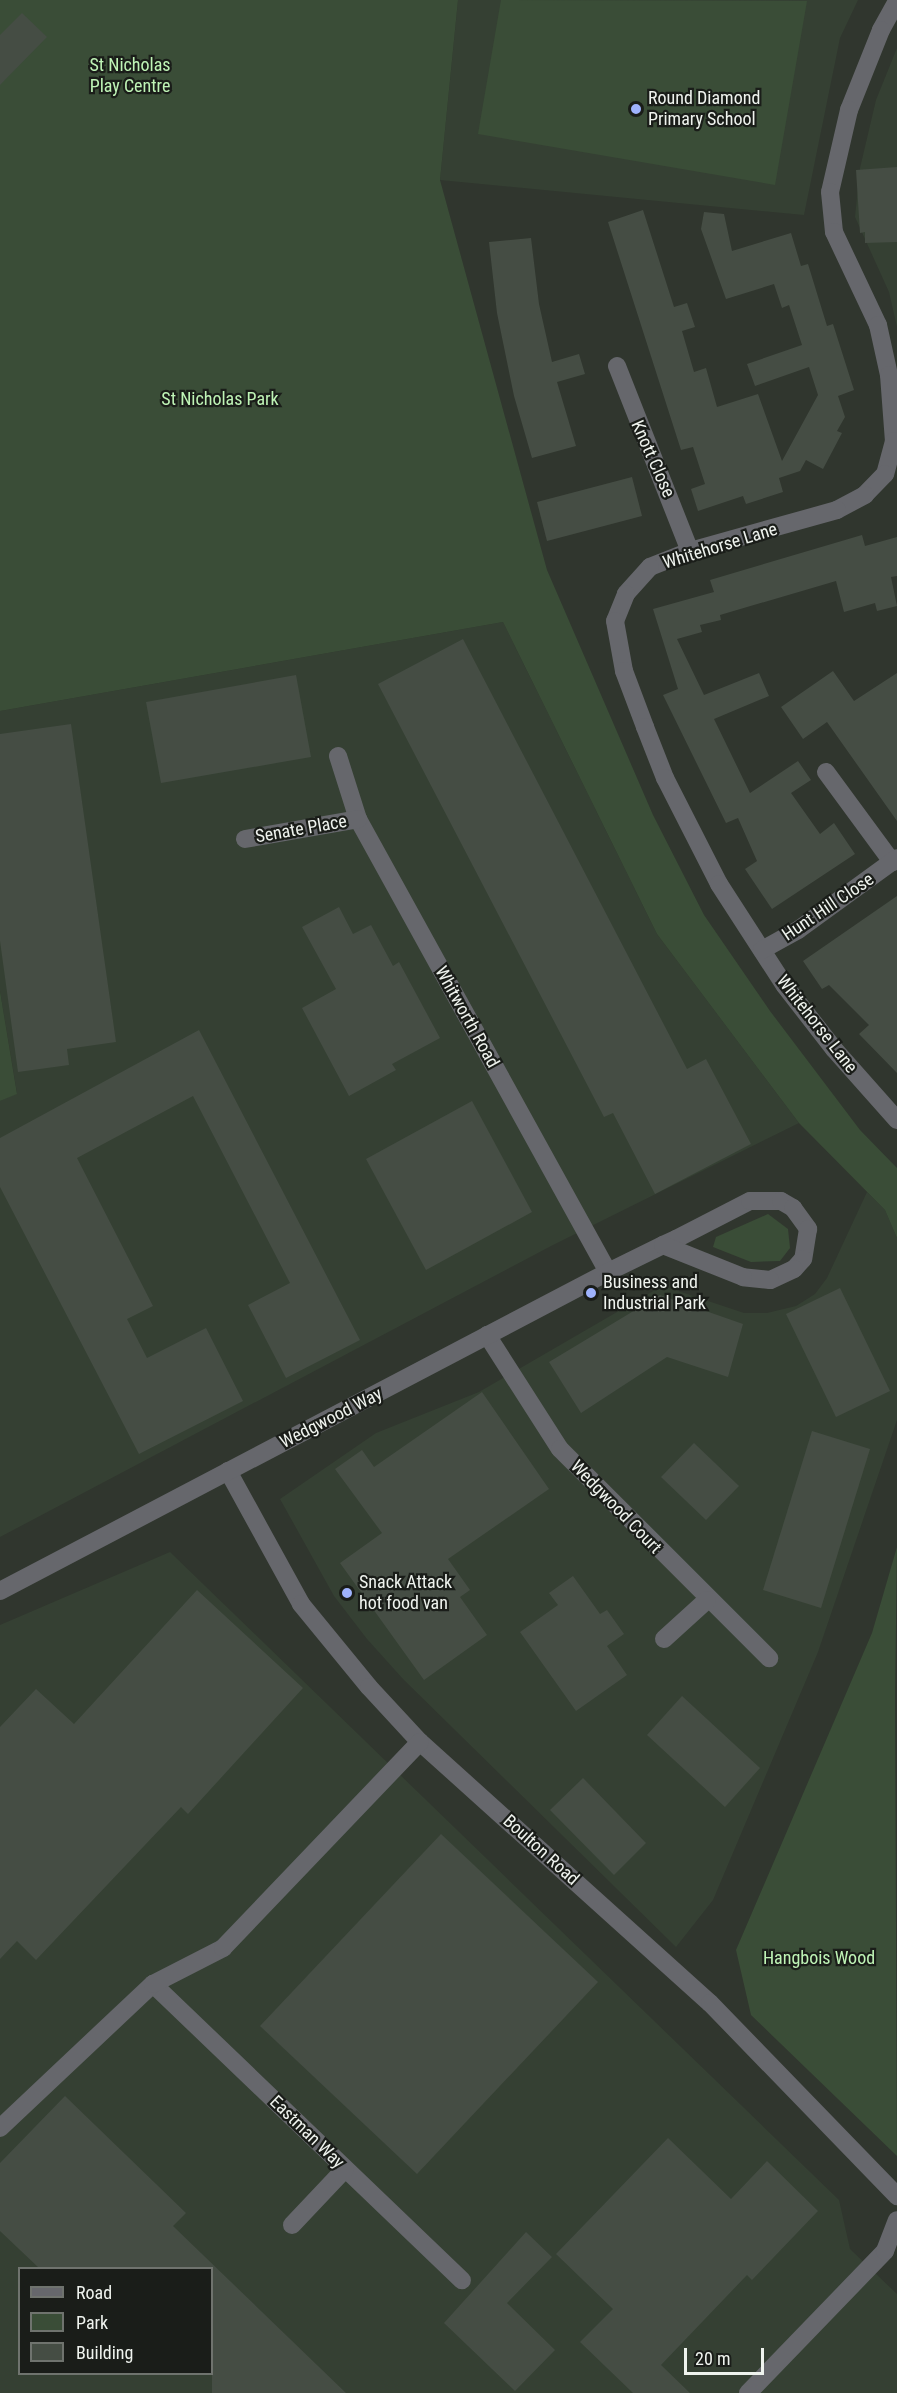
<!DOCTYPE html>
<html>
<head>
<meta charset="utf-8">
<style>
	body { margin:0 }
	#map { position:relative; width:897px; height:2393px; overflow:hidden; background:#30362e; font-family:"Roboto Condensed",sans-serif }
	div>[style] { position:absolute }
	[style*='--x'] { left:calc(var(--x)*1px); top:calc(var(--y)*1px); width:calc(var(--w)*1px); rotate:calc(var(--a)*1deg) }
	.built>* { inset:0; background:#354033 }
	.green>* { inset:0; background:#3a4d37 }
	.building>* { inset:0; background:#454d44 }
	.street>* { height:18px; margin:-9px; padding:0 9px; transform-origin:9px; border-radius:9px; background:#66676c }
	.dots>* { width:16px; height:16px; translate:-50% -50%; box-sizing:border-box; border:3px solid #1a1d19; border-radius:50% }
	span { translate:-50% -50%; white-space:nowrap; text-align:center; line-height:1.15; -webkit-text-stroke:4.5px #1a1d19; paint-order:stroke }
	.park-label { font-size:18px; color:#bff4b6 }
	.poi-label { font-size:18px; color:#eff3ee }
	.left { translate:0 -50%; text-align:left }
	.street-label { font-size:18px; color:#eff3ee }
	.legend { position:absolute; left:18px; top:2267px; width:195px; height:108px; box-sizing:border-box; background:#1a1d19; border:2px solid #6f736e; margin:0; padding:8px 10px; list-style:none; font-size:18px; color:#eff3ee }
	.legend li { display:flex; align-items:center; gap:12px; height:30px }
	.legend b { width:30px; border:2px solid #6f736e }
	.scale { position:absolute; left:684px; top:2348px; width:80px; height:27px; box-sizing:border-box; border:3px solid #eff3ee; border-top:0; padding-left:8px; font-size:18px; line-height:21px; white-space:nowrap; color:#eff3ee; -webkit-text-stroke:4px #1a1d19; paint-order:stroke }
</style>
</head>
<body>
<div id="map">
	<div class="built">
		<i style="clip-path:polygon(458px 0,858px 0,840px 38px,804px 215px,440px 180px)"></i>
		<i style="clip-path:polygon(897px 48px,897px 327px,889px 292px,855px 217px,860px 168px,876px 100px)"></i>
		<i style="clip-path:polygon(503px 622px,657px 934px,799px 1123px,553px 1245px,0 1537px,0 1101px,17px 1093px,0 991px,0 711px)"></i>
		<i style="clip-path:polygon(867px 1192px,885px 1210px,897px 1238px,897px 1420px,818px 1652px,713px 1900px,676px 1947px,403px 1679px,367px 1639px,334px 1596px,280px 1499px,376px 1433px,479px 1392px,655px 1290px,669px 1288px,744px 1313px,767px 1313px,796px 1306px,815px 1294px,827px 1278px)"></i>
		<i style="clip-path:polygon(evenodd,170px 1552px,839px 2200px,850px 2249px,897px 2294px,897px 2393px,0 2393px,0 1625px,170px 1552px,20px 2268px,212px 2268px,212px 2374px,20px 2374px,20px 2268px)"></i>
	</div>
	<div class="green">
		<i style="clip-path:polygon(0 0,458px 0,440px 180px,547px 570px,653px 815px,704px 915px,770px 1011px,860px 1130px,897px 1168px,897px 1238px,885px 1210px,799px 1123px,657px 934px,503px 622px,0 711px)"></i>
		<i style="clip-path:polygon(501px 0,807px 1px,775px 185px,478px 134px)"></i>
		<i style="clip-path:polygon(0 991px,17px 1094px,0 1101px)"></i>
		<i style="clip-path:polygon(768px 1214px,788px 1229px,790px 1248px,780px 1261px,751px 1262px,713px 1247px,716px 1237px)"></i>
		<i style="clip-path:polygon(897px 1547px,895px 1698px,897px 2156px,751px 2015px,736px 1950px,872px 1633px)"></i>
	</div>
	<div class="building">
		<i style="clip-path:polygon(22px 13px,47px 37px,0 85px,0 35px)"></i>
		<i style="clip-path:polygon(897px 167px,897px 242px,865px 243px,865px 232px,860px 233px,856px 170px)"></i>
		<i style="clip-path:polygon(643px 210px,674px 307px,687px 303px,695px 327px,682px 331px,694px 372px,706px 368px,717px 407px,758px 394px,782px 461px,818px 395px,809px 367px,755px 386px,747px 364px,802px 345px,789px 305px,782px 308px,774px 284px,726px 299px,701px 229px,704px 212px,724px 214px,732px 251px,791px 233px,801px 266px,808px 264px,827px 326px,833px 324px,854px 390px,838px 396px,845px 417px,837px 431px,842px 433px,823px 469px,806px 460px,800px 471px,779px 478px,783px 492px,746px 504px,743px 496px,698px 511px,691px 489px,705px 484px,693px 447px,681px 450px,608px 222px)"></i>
		<i style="clip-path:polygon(531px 238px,539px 304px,552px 362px,579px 354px,585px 374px,557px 382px,576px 446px,532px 458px,514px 396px,497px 313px,489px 242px)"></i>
		<i style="clip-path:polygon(632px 477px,642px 516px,547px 541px,537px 502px)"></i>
		<i style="clip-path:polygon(862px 535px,865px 546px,897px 537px,897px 576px,891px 577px,897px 606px,877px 611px,875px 603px,844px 612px,836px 581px,720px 615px,721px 620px,700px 625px,702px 632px,677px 639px,704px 695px,759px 673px,769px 696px,714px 719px,750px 793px,798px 761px,811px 780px,791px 793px,820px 834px,834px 823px,855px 854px,772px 909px,745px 869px,757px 861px,738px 818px,726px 823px,663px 695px,678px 689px,653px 609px,714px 592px,710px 580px)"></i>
		<i style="clip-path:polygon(463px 639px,687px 1069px,706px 1059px,751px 1144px,655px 1194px,613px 1113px,604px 1117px,378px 684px)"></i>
		<i style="clip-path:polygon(833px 671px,854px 701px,897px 673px,897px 821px,827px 722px,803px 739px,781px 707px)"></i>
		<i style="clip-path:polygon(296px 675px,311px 757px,161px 783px,146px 702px)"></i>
		<i style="clip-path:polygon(71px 724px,116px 1042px,67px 1049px,69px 1065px,18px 1072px,0 941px,0 734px)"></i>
		<i style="clip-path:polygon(897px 896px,897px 1073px,859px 1034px,869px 1025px,829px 985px,822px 989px,803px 961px)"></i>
		<i style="clip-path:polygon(339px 907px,353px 934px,371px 925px,393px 966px,399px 962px,440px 1038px,392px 1064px,396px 1070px,349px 1096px,302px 1008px,336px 989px,302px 927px)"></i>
		<i style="clip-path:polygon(199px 1030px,360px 1340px,286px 1378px,248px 1305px,290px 1283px,193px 1096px,77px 1158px,153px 1306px,127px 1319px,147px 1358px,206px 1328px,243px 1401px,139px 1454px,0 1187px,0 1138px)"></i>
		<i style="clip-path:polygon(472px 1101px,532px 1212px,426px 1270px,366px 1159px)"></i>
		<i style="clip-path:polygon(840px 1288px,890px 1391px,836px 1417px,786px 1314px)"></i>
		<i style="clip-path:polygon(660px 1295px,743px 1324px,728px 1377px,667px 1357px,581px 1413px,549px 1362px)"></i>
		<i style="clip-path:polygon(482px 1392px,549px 1489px,448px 1559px,470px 1590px,460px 1597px,487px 1635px,424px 1680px,340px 1563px,382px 1533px,335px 1469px,362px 1450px,374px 1467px)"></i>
		<i style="clip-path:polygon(812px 1431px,870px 1449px,821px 1608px,763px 1590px)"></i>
		<i style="clip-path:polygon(694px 1443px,739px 1486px,706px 1520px,661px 1477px)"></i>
		<i style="clip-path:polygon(573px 1576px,600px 1614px,607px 1610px,624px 1634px,607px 1646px,627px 1675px,576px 1711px,520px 1632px,558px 1605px,549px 1593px)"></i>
		<i style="clip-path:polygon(197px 1590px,303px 1688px,188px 1814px,181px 1807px,36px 1960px,17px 1941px,0 1959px,0 1727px,36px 1689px,74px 1724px)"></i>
		<i style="clip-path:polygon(682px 1696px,760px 1768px,725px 1807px,647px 1735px)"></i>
		<i style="clip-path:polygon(583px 1778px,646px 1843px,614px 1875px,550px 1810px)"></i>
		<i style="clip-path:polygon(441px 1834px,598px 1982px,417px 2174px,260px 2026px)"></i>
		<i style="clip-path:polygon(65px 2096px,186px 2213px,173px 2226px,346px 2393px,212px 2393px,212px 2268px,39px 2268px,0 2231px,0 2163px)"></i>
		<i style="clip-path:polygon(668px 2138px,731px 2199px,767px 2161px,818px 2211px,752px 2280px,747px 2275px,661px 2365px,690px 2393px,633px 2393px,580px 2342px,613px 2309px,556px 2254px)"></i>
		<i style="clip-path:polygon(526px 2232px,552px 2257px,507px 2303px,555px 2350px,515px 2391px,444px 2323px)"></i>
	</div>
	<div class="street">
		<i style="--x:897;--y:1;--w:33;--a:119"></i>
		<i style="--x:881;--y:30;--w:86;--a:111.8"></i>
		<i style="--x:849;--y:110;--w:84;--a:103"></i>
		<i style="--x:830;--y:192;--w:40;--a:84.3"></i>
		<i style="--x:834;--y:232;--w:103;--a:64.7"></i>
		<i style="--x:878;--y:325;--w:51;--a:77.6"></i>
		<i style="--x:889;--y:375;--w:66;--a:85.7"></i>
		<i style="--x:894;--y:441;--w:34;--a:105"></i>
		<i style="--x:885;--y:474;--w:29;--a:134"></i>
		<i style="--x:865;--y:495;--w:32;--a:152"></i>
		<i style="--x:837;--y:510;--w:153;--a:164.4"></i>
		<i style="--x:690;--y:551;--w:43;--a:158.2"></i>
		<i style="--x:650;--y:567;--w:36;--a:132"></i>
		<i style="--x:626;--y:594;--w:29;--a:112"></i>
		<i style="--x:615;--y:621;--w:51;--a:79.8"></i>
		<i style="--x:624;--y:671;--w:60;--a:69.4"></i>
		<i style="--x:645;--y:727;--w:55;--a:68.6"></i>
		<i style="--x:665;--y:778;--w:119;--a:63"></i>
		<i style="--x:719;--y:884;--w:121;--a:57.1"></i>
		<i style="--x:785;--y:986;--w:80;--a:52.1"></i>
		<i style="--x:834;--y:1049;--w:95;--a:48.4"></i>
		<i style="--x:617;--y:366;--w:199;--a:68.5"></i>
		<i style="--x:338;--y:756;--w:66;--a:72.4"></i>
		<i style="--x:358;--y:819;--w:517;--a:61.11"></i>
		<i style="--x:826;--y:772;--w:112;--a:53.7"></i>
		<i style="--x:245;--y:839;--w:115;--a:-10"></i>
		<i style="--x:762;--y:950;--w:41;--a:-29.1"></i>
		<i style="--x:798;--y:930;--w:122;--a:-36"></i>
		<i style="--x:487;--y:1335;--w:135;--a:57.4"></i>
		<i style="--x:560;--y:1449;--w:296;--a:45"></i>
		<i style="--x:228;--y:1471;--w:152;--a:61.2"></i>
		<i style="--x:301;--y:1604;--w:107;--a:50.7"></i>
		<i style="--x:369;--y:1687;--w:75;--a:47.2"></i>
		<i style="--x:420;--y:1742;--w:390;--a:42"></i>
		<i style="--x:710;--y:2003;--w:269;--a:45.9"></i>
		<i style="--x:0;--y:1591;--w:687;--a:-27.68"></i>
		<i style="--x:608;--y:1272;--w:61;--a:-26.1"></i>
		<i style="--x:663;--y:1245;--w:14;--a:-25"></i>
		<i style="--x:676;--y:1239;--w:83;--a:-27.2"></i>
		<i style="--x:750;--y:1201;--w:31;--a:0"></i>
		<i style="--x:781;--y:1201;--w:14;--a:30"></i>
		<i style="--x:793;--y:1208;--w:26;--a:54"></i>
		<i style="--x:808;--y:1229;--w:30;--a:99"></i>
		<i style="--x:803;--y:1259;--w:13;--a:132"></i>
		<i style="--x:794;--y:1269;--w:26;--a:155"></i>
		<i style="--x:770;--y:1280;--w:27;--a:-174"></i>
		<i style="--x:743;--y:1277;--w:86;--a:-158.2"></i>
		<i style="--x:664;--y:1639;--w:58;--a:-42.2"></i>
		<i style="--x:153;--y:1984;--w:428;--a:43.8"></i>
		<i style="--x:0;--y:2128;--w:210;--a:-43.3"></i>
		<i style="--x:153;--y:1984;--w:79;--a:-27.2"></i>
		<i style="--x:223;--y:1948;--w:285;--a:-46.3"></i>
		<i style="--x:292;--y:2225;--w:77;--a:-46.6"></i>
		<i style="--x:748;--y:2393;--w:197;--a:-46"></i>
		<i style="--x:885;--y:2251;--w:33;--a:-69"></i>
	</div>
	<div class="dots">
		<i style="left:636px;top:109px;background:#9fb3fd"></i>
		<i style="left:591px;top:1293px;background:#9fb3fd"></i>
		<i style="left:347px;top:1593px;background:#9fb3fd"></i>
	</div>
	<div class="park-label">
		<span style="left:130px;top:76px">St Nicholas<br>Play Centre</span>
		<span style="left:220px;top:399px">St Nicholas Park</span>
		<span style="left:819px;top:1958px">Hangbois Wood</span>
	</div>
	<div class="poi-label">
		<span class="left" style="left:648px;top:109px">Round Diamond<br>Primary School</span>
		<span class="left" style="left:603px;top:1293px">Business and<br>Industrial Park</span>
		<span class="left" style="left:359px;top:1593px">Snack Attack<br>hot food van</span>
	</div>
	<div class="street-label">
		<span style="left:653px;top:459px;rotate:66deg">Knott Close</span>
		<span style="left:720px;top:546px;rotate:-17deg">Whitehorse Lane</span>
		<span style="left:301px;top:829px;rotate:-10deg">Senate Place</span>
		<span style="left:828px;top:907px;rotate:-34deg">Hunt Hill Close</span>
		<span style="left:467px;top:1017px;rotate:61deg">Whitworth Road</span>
		<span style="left:817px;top:1024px;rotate:52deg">Whitehorse Lane</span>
		<span style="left:331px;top:1418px;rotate:-27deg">Wedgwood Way</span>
		<span style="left:616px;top:1507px;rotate:46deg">Wedgwood Court</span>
		<span style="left:541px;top:1850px;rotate:42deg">Boulton Road</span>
		<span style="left:307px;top:2132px;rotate:44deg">Eastman Way</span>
	</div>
	<ul class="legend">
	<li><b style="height:8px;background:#66676c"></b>Road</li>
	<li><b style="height:16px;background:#3a4d37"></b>Park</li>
	<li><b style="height:16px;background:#454d44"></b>Building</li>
	</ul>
	<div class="scale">20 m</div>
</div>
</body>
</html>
